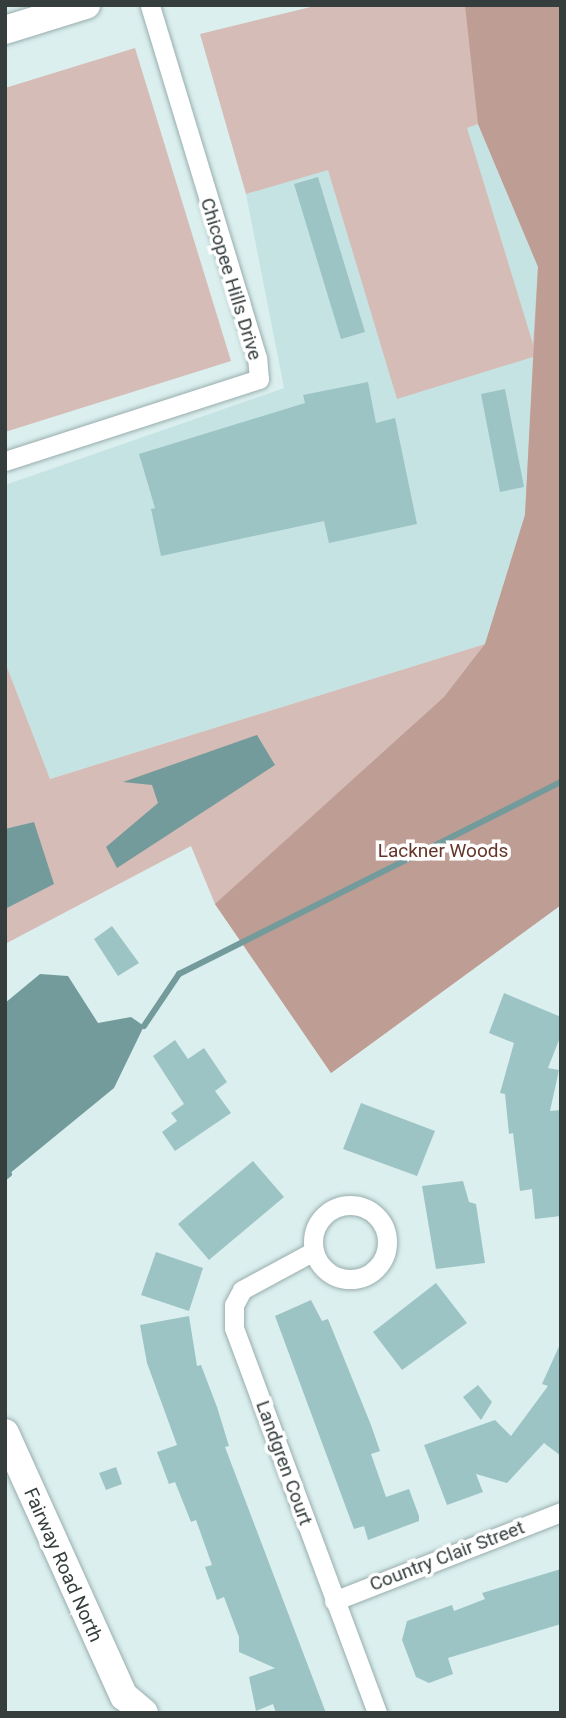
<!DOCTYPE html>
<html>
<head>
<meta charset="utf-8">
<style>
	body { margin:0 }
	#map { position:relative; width:566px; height:1718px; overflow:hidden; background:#dbefef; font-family:Roboto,sans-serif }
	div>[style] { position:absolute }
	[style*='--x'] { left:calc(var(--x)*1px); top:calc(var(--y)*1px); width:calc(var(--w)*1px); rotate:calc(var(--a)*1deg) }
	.built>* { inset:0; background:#c6e3e3 }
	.green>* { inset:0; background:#d5bcb6 }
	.forest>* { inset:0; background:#be9d94 }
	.water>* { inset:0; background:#749b9c }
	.stream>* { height:6px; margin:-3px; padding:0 3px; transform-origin:3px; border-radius:3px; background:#749b9c }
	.building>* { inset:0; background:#9dc4c5 }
	.roads { filter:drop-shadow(0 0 2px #99adad) drop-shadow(0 0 2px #99adad) }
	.minor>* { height:19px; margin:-9.5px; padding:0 9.5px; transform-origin:9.5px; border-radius:9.5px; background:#fff }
	.minor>.ring { margin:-9.5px; padding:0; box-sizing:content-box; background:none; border:19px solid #fff; border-radius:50% }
	.secondary>* { height:28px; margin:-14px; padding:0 14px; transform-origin:14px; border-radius:14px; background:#fff }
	span { translate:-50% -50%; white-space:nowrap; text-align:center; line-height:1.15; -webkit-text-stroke:7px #fff; paint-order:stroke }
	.street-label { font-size:19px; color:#353d3d }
	.park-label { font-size:19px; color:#653529 }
	.frame { position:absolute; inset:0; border:7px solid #353d3d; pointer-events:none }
</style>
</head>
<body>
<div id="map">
	<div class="built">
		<i style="clip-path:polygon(478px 124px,538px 267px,525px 515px,485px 644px,50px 779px,5px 662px,5px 485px,284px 388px,246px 194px)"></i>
	</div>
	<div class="green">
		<i style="clip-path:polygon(evenodd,319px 5px,561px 5px,561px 905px,331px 1073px,215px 904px,191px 846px,5px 944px,5px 662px,50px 779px,485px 644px,525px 515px,533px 357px,397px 399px,328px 170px,246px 194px,200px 34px,319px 5px,478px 124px,538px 266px,533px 344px,467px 128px,478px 124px)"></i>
		<i style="clip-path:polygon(135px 48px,231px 361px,5px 432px,5px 88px)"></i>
	</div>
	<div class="forest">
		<i style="clip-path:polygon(465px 5px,561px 5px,561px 905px,331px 1073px,215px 904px,444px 697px,485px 644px,525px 515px,538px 267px,478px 124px)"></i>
	</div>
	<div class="water">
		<i style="clip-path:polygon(257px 735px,275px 765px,117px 868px,106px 847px,158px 803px,152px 785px,123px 782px)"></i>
		<i style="clip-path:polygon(34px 822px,54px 884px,5px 909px,5px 829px)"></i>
		<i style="clip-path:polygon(40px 974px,68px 976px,98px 1023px,131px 1017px,144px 1026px,114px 1088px,9px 1174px,5px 1170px,5px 1003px)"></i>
	</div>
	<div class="stream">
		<i style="--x:144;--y:1026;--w:63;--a:-56.1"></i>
		<i style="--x:179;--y:974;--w:428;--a:-26.7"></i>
		<i style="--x:5;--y:1177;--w:5;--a:-37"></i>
	</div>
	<div class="building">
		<i style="clip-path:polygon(318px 177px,365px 332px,341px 339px,294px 184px)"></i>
		<i style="clip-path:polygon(368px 382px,376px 423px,395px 418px,417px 524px,329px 543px,324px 521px,161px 556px,151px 509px,155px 508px,139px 454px,305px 403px,303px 395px)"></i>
		<i style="clip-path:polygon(505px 389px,524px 487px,500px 492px,481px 394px)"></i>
		<i style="clip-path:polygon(112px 926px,139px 963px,118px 976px,94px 939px)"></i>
		<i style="clip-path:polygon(504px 993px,561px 1017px,561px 1035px,548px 1068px,559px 1070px,550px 1111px,561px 1110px,561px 1216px,535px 1219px,532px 1189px,520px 1191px,513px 1133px,509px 1134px,505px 1094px,500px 1093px,514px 1043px,489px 1033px)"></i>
		<i style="clip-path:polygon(175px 1040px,188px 1059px,204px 1048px,227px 1082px,215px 1091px,231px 1113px,175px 1151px,162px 1132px,177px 1121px,171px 1113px,184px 1104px,153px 1056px)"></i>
		<i style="clip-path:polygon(361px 1103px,435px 1131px,417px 1176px,343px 1149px)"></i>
		<i style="clip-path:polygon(253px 1161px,284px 1197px,209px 1260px,178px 1224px)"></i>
		<i style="clip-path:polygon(463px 1181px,469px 1202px,476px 1204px,485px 1263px,436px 1269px,422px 1186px)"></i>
		<i style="clip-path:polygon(156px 1252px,203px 1268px,189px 1311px,141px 1295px)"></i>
		<i style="clip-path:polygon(436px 1283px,467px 1323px,402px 1370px,373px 1332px)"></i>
		<i style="clip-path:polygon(311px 1300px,322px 1321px,328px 1319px,371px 1425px,380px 1451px,371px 1454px,386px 1497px,409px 1489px,419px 1516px,419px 1521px,368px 1540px,364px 1526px,354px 1529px,275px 1316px)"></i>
		<i style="clip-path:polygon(189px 1316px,197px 1366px,201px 1365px,217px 1407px,229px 1446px,225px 1447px,326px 1713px,276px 1713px,273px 1704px,256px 1711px,249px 1677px,275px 1668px,239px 1652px,239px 1637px,224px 1597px,217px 1600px,205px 1567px,212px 1565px,196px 1520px,191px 1522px,175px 1482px,169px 1484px,157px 1452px,177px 1445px,147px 1363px,140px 1325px)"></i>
		<i style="clip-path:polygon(561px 1342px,561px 1456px,544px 1443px,507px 1483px,476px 1474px,483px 1492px,447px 1505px,424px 1445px,495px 1420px,511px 1436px,548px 1386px,542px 1384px)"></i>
		<i style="clip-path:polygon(478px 1385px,492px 1402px,481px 1420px,463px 1397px)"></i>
		<i style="clip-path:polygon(116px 1467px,122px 1484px,106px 1490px,99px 1473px)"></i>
		<i style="clip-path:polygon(561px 1569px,561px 1624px,448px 1658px,453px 1674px,429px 1683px,416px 1677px,402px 1640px,407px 1621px,452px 1605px,454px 1611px,485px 1599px,482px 1593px)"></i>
	</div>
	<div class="roads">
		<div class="minor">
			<i style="--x:5;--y:461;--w:267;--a:-17.9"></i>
			<i style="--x:259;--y:379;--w:21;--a:-95"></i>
			<i style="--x:257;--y:358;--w:369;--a:-106.9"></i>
			<i class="ring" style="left:313px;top:1205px;width:55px;height:55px"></i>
			<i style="--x:314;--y:1251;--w:82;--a:151.6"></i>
			<i style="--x:242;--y:1290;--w:17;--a:118"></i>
			<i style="--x:234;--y:1305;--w:23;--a:90"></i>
			<i style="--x:234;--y:1328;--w:411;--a:69.6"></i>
			<i style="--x:334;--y:1601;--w:244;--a:-21.4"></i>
		</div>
		<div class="secondary">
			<i style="--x:5;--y:30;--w:85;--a:-17.2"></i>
			<i style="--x:5;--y:1433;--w:289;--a:65.7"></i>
			<i style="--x:124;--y:1696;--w:26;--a:40"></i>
		</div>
	</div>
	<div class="street-label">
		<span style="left:231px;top:279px;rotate:73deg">Chicopee Hills Drive</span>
		<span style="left:284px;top:1463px;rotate:70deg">Landgren Court</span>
		<span style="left:447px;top:1556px;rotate:-21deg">Country Clair Street</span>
		<span style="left:63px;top:1565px;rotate:66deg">Fairway Road North</span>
	</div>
	<div class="park-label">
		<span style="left:443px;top:851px">Lackner Woods</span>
	</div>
	<div class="frame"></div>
</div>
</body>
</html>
